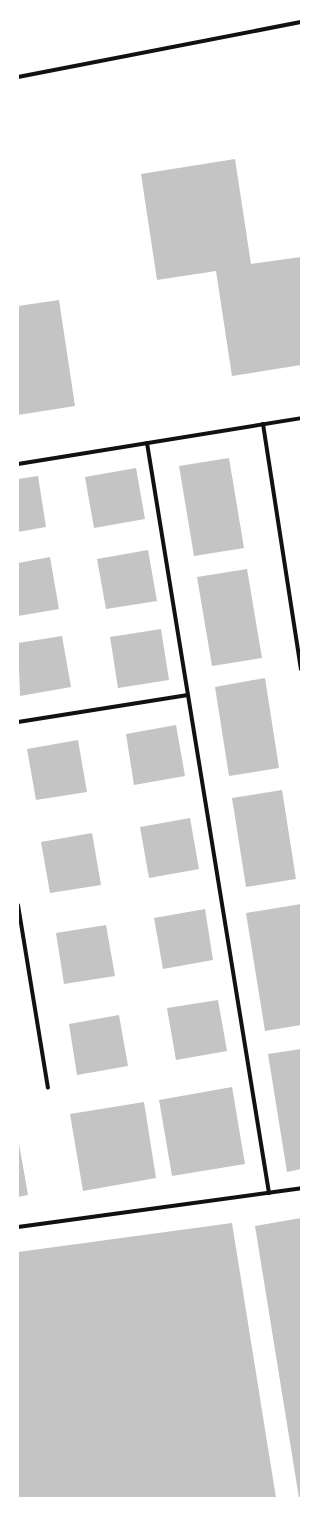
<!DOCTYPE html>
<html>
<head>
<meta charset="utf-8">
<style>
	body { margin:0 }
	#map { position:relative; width:319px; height:1516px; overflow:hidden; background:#fff; font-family:Manrope,sans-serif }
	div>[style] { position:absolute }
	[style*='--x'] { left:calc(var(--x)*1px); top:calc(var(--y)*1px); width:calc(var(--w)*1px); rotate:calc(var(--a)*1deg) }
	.building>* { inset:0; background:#c4c4c4 }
	.minor>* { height:4px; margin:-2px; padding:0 2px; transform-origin:2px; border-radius:2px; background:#111 }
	span { translate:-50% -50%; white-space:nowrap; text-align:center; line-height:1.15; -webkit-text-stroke:3px #fff; paint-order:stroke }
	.frame { position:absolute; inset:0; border:19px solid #fff; pointer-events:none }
</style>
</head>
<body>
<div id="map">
	<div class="building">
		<i style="clip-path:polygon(235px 159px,251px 264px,301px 257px,301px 365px,232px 376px,216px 271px,157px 280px,141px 174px)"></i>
		<i style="clip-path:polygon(59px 300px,75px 406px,18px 415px,18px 306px)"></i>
		<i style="clip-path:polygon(229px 458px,244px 548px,194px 556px,179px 466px)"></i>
		<i style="clip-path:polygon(136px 468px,145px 519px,94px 528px,85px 477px)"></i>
		<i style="clip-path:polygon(38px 476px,46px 527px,18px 532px,18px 479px)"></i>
		<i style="clip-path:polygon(148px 550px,157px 601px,106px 609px,97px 559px)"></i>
		<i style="clip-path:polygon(50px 557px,59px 609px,18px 616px,18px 563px)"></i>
		<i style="clip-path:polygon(247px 569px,262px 658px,212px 666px,197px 577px)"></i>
		<i style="clip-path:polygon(161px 629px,169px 680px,118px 688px,110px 637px)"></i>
		<i style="clip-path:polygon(62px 636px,71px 687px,20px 696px,18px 643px)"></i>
		<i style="clip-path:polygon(265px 678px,279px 768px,229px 776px,215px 687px)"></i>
		<i style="clip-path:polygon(176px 725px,185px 776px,134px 785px,126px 734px)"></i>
		<i style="clip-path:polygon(78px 740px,87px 792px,36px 800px,27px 749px)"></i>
		<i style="clip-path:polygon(282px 790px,296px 879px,246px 887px,232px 798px)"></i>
		<i style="clip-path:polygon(190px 818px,199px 869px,149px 878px,140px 827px)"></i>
		<i style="clip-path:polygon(92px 833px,101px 885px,50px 893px,41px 842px)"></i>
		<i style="clip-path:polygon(301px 904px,301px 1025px,265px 1031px,246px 913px)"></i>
		<i style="clip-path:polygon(205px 909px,213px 960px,163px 969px,154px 918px)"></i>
		<i style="clip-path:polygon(106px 925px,115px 976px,64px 984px,56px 933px)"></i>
		<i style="clip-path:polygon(218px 1000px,227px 1051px,176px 1060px,167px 1008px)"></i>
		<i style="clip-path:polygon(119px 1015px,128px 1066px,77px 1075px,69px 1024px)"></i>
		<i style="clip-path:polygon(301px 1049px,301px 1169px,287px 1172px,268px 1054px)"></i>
		<i style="clip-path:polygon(232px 1087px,245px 1164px,172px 1176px,159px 1100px)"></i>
		<i style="clip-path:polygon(144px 1102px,156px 1178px,83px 1191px,70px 1114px)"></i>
		<i style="clip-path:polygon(18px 1138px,28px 1195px,18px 1197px)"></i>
		<i style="clip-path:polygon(301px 1218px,301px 1498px,299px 1498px,255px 1226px)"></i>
		<i style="clip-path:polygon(232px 1223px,276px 1498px,18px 1498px,18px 1252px)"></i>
	</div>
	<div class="minor">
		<i style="--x:18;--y:77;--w:288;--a:-11"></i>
		<i style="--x:263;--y:424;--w:248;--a:81.2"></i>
		<i style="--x:147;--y:443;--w:760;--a:80.76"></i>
		<i style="--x:18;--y:464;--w:287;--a:-9.2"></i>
		<i style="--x:18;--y:722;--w:172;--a:-9"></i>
		<i style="--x:18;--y:905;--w:185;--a:80.7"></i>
		<i style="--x:18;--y:1227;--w:286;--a:-7.8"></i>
	</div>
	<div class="frame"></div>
</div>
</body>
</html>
